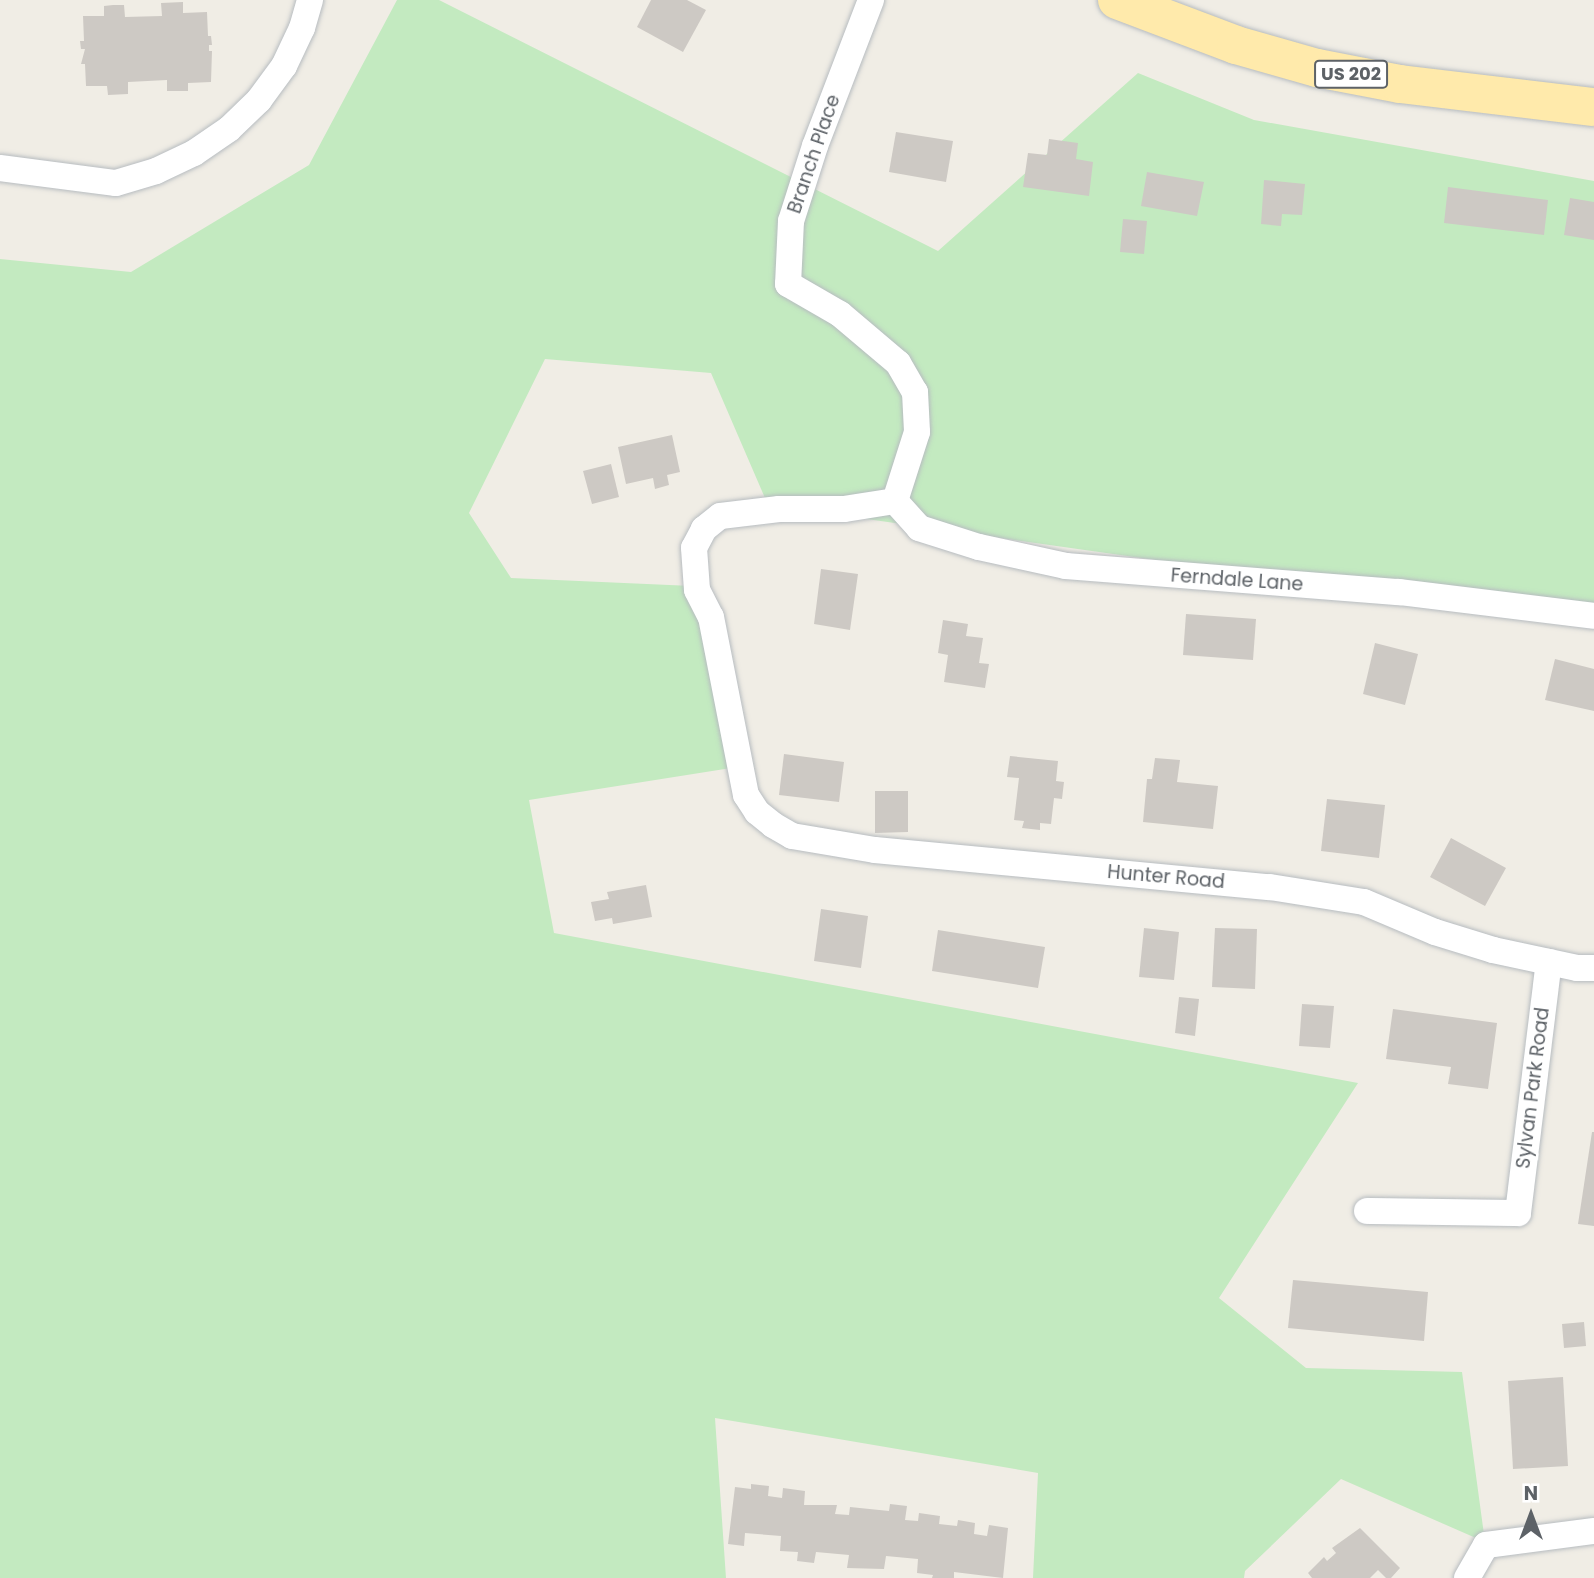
<!DOCTYPE html>
<html>
<head>
<meta charset="utf-8">
<style>
	body { margin:0 }
	#map { position:relative; width:1594px; height:1578px; overflow:hidden; background:#f0ede5; font-family:Poppins,sans-serif }
	div>[style] { position:absolute }
	[style*='--x'] { left:calc(var(--x)*1px); top:calc(var(--y)*1px); width:calc(var(--w)*1px); rotate:calc(var(--a)*1deg) }
	.green>* { inset:0; background:#c3eac0 }
	.building>* { inset:0; background:#cdc9c4 }
	.roads { filter:drop-shadow(0 0 2px #b7bcc0) drop-shadow(0 0 2px #b7bcc0) }
	.minor>* { height:26px; margin:-13px; padding:0 13px; transform-origin:13px; border-radius:13px; background:#fff }
	.primary>* { height:38px; margin:-19px; padding:0 19px; transform-origin:19px; border-radius:19px; background:#ffeaab }
	span { translate:-50% -50%; white-space:nowrap; text-align:center; line-height:1.15; -webkit-text-stroke:5px #fff; paint-order:stroke }
	.shield-label span { padding:2px 5px; background:#fff; border:2px solid; border-radius:5px; -webkit-text-stroke-width:0 }
	.shield-label { font-size:18px; color:#5d6267; font-weight:700 }
	.street-label { font-size:19px; color:#5d6267 }
	.north { position:absolute; left:1496px; top:1480px; width:70px; height:70px; -webkit-text-stroke:5px #fff; paint-order:stroke; rotate:0deg; font-size:19px; font-weight:700; line-height:28px; text-align:center; color:#5d6267 }
	.north::after { content:''; display:block; margin:auto; width:24px; height:32px; background:#5d6267; clip-path:polygon(50% 0,100% 100%,50% 72%,0 100%) }
</style>
</head>
<body>
<div id="map">
	<div class="green">
		<i style="clip-path:polygon(397px 0,439px 0,938px 251px,1138px 73px,1254px 120px,1594px 181px,1594px 622px,768px 505px,711px 373px,545px 359px,469px 513px,511px 578px,692px 586px,731px 768px,529px 800px,554px 933px,1358px 1083px,1219px 1298px,1306px 1368px,1462px 1372px,1485px 1542px,1341px 1479px,1245px 1571px,1244px 1578px,1033px 1578px,1038px 1473px,715px 1418px,726px 1578px,0 1578px,0 259px,131px 272px,309px 165px)"></i>
	</div>
	<div class="building">
		<i style="clip-path:polygon(651px 0,687px 0,706px 10px,683px 52px,637px 27px)"></i>
		<i style="clip-path:polygon(183px 2px,183px 13px,207px 12px,208px 36px,211px 36px,212px 45px,209px 45px,209px 51px,212px 51px,211px 82px,188px 83px,188px 91px,167px 91px,167px 80px,128px 82px,128px 94px,108px 95px,107px 86px,86px 86px,85px 64px,81px 64px,85px 49px,81px 49px,80px 41px,84px 41px,83px 16px,104px 16px,104px 6px,113px 5px,124px 5px,125px 17px,162px 16px,161px 3px)"></i>
		<i style="clip-path:polygon(896px 132px,953px 141px,946px 182px,889px 172px)"></i>
		<i style="clip-path:polygon(1049px 139px,1078px 143px,1076px 159px,1093px 162px,1089px 196px,1023px 187px,1028px 153px,1047px 155px)"></i>
		<i style="clip-path:polygon(1147px 172px,1204px 182px,1197px 216px,1141px 206px)"></i>
		<i style="clip-path:polygon(1264px 180px,1305px 184px,1302px 215px,1282px 214px,1281px 226px,1261px 224px)"></i>
		<i style="clip-path:polygon(1448px 187px,1548px 200px,1544px 235px,1444px 223px)"></i>
		<i style="clip-path:polygon(1570px 198px,1594px 202px,1594px 240px,1564px 235px)"></i>
		<i style="clip-path:polygon(1123px 219px,1147px 221px,1144px 254px,1120px 252px)"></i>
		<i style="clip-path:polygon(672px 435px,680px 472px,667px 475px,669px 485px,655px 489px,653px 478px,626px 484px,618px 447px)"></i>
		<i style="clip-path:polygon(611px 464px,619px 497px,592px 504px,583px 471px)"></i>
		<i style="clip-path:polygon(821px 569px,858px 574px,850px 630px,814px 624px)"></i>
		<i style="clip-path:polygon(1186px 614px,1256px 619px,1253px 660px,1183px 655px)"></i>
		<i style="clip-path:polygon(943px 620px,968px 624px,966px 636px,983px 638px,979px 663px,989px 664px,985px 688px,944px 682px,948px 655px,938px 653px)"></i>
		<i style="clip-path:polygon(1375px 643px,1418px 654px,1405px 705px,1363px 694px)"></i>
		<i style="clip-path:polygon(1555px 659px,1594px 669px,1594px 711px,1545px 700px)"></i>
		<i style="clip-path:polygon(784px 754px,844px 762px,839px 802px,779px 795px)"></i>
		<i style="clip-path:polygon(1010px 756px,1058px 761px,1056px 781px,1064px 782px,1062px 799px,1054px 798px,1051px 824px,1040px 823px,1040px 830px,1022px 828px,1024px 821px,1014px 820px,1019px 778px,1007px 777px)"></i>
		<i style="clip-path:polygon(1155px 758px,1180px 760px,1177px 782px,1218px 786px,1213px 829px,1143px 822px,1147px 779px,1152px 779px)"></i>
		<i style="clip-path:polygon(875px 791px,908px 791px,908px 832px,875px 833px)"></i>
		<i style="clip-path:polygon(1327px 799px,1385px 805px,1379px 858px,1321px 851px)"></i>
		<i style="clip-path:polygon(1451px 838px,1506px 868px,1485px 906px,1430px 877px)"></i>
		<i style="clip-path:polygon(646px 885px,652px 917px,613px 924px,612px 918px,595px 921px,591px 902px,609px 899px,607px 892px)"></i>
		<i style="clip-path:polygon(821px 909px,868px 916px,861px 968px,814px 961px)"></i>
		<i style="clip-path:polygon(1144px 928px,1179px 932px,1174px 980px,1139px 977px)"></i>
		<i style="clip-path:polygon(1215px 928px,1257px 929px,1255px 989px,1212px 987px)"></i>
		<i style="clip-path:polygon(938px 930px,1045px 947px,1038px 988px,932px 971px)"></i>
		<i style="clip-path:polygon(1179px 997px,1199px 999px,1195px 1036px,1175px 1033px)"></i>
		<i style="clip-path:polygon(1302px 1004px,1334px 1006px,1330px 1048px,1299px 1046px)"></i>
		<i style="clip-path:polygon(1393px 1009px,1497px 1023px,1488px 1089px,1448px 1084px,1451px 1067px,1386px 1059px)"></i>
		<i style="clip-path:polygon(1592px 1132px,1594px 1132px,1594px 1226px,1578px 1224px)"></i>
		<i style="clip-path:polygon(1293px 1280px,1428px 1292px,1424px 1341px,1288px 1328px)"></i>
		<i style="clip-path:polygon(1584px 1322px,1586px 1346px,1564px 1348px,1562px 1324px)"></i>
		<i style="clip-path:polygon(1563px 1377px,1568px 1466px,1513px 1469px,1508px 1381px)"></i>
		<i style="clip-path:polygon(751px 1484px,769px 1486px,768px 1496px,782px 1498px,783px 1488px,805px 1491px,804px 1505px,837px 1505px,835px 1514px,849px 1515px,850px 1507px,889px 1511px,890px 1504px,907px 1506px,905px 1520px,918px 1521px,919px 1513px,940px 1516px,939px 1524px,957px 1526px,958px 1520px,975px 1523px,974px 1534px,987px 1536px,989px 1525px,1008px 1528px,1003px 1578px,954px 1572px,954px 1578px,932px 1578px,933px 1575px,917px 1573px,918px 1559px,886px 1556px,884px 1569px,847px 1568px,849px 1555px,816px 1552px,814px 1563px,797px 1561px,798px 1552px,780px 1551px,781px 1536px,745px 1533px,744px 1546px,728px 1544px,735px 1487px,751px 1489px)"></i>
		<i style="clip-path:polygon(1360px 1528px,1400px 1568px,1391px 1578px,1386px 1578px,1378px 1570px,1370px 1578px,1312px 1578px,1308px 1573px,1324px 1557px,1327px 1561px,1336px 1553px,1332px 1548px)"></i>
	</div>
	<div class="roads">
		<div class="minor">
			<i style="--x:871;--y:0;--w:156;--a:111"></i>
			<i style="--x:815;--y:146;--w:79;--a:107.7"></i>
			<i style="--x:791;--y:221;--w:63;--a:92.7"></i>
			<i style="--x:788;--y:284;--w:60;--a:30"></i>
			<i style="--x:840;--y:314;--w:76;--a:40.2"></i>
			<i style="--x:898;--y:363;--w:34;--a:60"></i>
			<i style="--x:915;--y:392;--w:40;--a:87.1"></i>
			<i style="--x:917;--y:432;--w:72;--a:107.7"></i>
			<i style="--x:0;--y:168;--w:117;--a:7.4"></i>
			<i style="--x:116;--y:183;--w:42;--a:-16.7"></i>
			<i style="--x:156;--y:171;--w:42;--a:-25.3"></i>
			<i style="--x:194;--y:153;--w:42;--a:-34.4"></i>
			<i style="--x:229;--y:129;--w:42;--a:-44"></i>
			<i style="--x:259;--y:100;--w:42;--a:-53.7"></i>
			<i style="--x:284;--y:66;--w:42;--a:-64.7"></i>
			<i style="--x:302;--y:28;--w:29;--a:-74"></i>
			<i style="--x:895;--y:501;--w:52;--a:171.1"></i>
			<i style="--x:844;--y:509;--w:65;--a:180"></i>
			<i style="--x:779;--y:509;--w:59;--a:173.2"></i>
			<i style="--x:720;--y:516;--w:21;--a:141"></i>
			<i style="--x:704;--y:529;--w:21;--a:118"></i>
			<i style="--x:694;--y:548;--w:42;--a:85.9"></i>
			<i style="--x:697;--y:590;--w:30;--a:63"></i>
			<i style="--x:711;--y:617;--w:181;--a:78.9"></i>
			<i style="--x:746;--y:795;--w:20;--a:57"></i>
			<i style="--x:757;--y:812;--w:21;--a:39"></i>
			<i style="--x:773;--y:825;--w:22;--a:30"></i>
			<i style="--x:792;--y:836;--w:84;--a:9.6"></i>
			<i style="--x:875;--y:850;--w:397;--a:5.4"></i>
			<i style="--x:1270;--y:887;--w:95;--a:9.1"></i>
			<i style="--x:1364;--y:902;--w:77;--a:22.9"></i>
			<i style="--x:1435;--y:932;--w:61;--a:17.2"></i>
			<i style="--x:1493;--y:950;--w:86;--a:12.1"></i>
			<i style="--x:1577;--y:968;--w:17;--a:0"></i>
			<i style="--x:895;--y:501;--w:36;--a:48"></i>
			<i style="--x:919;--y:528;--w:63;--a:17.6"></i>
			<i style="--x:979;--y:547;--w:89;--a:12.3"></i>
			<i style="--x:1066;--y:566;--w:334;--a:4.5"></i>
			<i style="--x:1399;--y:592;--w:196;--a:7"></i>
			<i style="--x:1367;--y:1211;--w:151;--a:0.8"></i>
			<i style="--x:1518;--y:1213;--w:253;--a:-83"></i>
			<i style="--x:1467;--y:1578;--w:38;--a:-60"></i>
			<i style="--x:1486;--y:1545;--w:109;--a:-7.4"></i>
		</div>
		<div class="primary">
			<i style="--x:1117;--y:0;--w:127;--a:20.7"></i>
			<i style="--x:1236;--y:45;--w:84;--a:15.9"></i>
			<i style="--x:1317;--y:68;--w:85;--a:10.9"></i>
			<i style="--x:1400;--y:84;--w:195;--a:6.8"></i>
		</div>
	</div>
	<div class="shield-label">
		<span style="left:1351px;top:74px">US 202</span>
	</div>
	<div class="street-label">
		<span style="left:814px;top:154px;rotate:-71deg">Branch Place</span>
		<span style="left:1237px;top:580px;rotate:4deg">Ferndale Lane</span>
		<span style="left:1166px;top:877px;rotate:5deg">Hunter Road</span>
		<span style="left:1533px;top:1088px;rotate:-83deg">Sylvan Park Road</span>
	</div>
	<div class="north">N</div>
</div>
</body>
</html>
